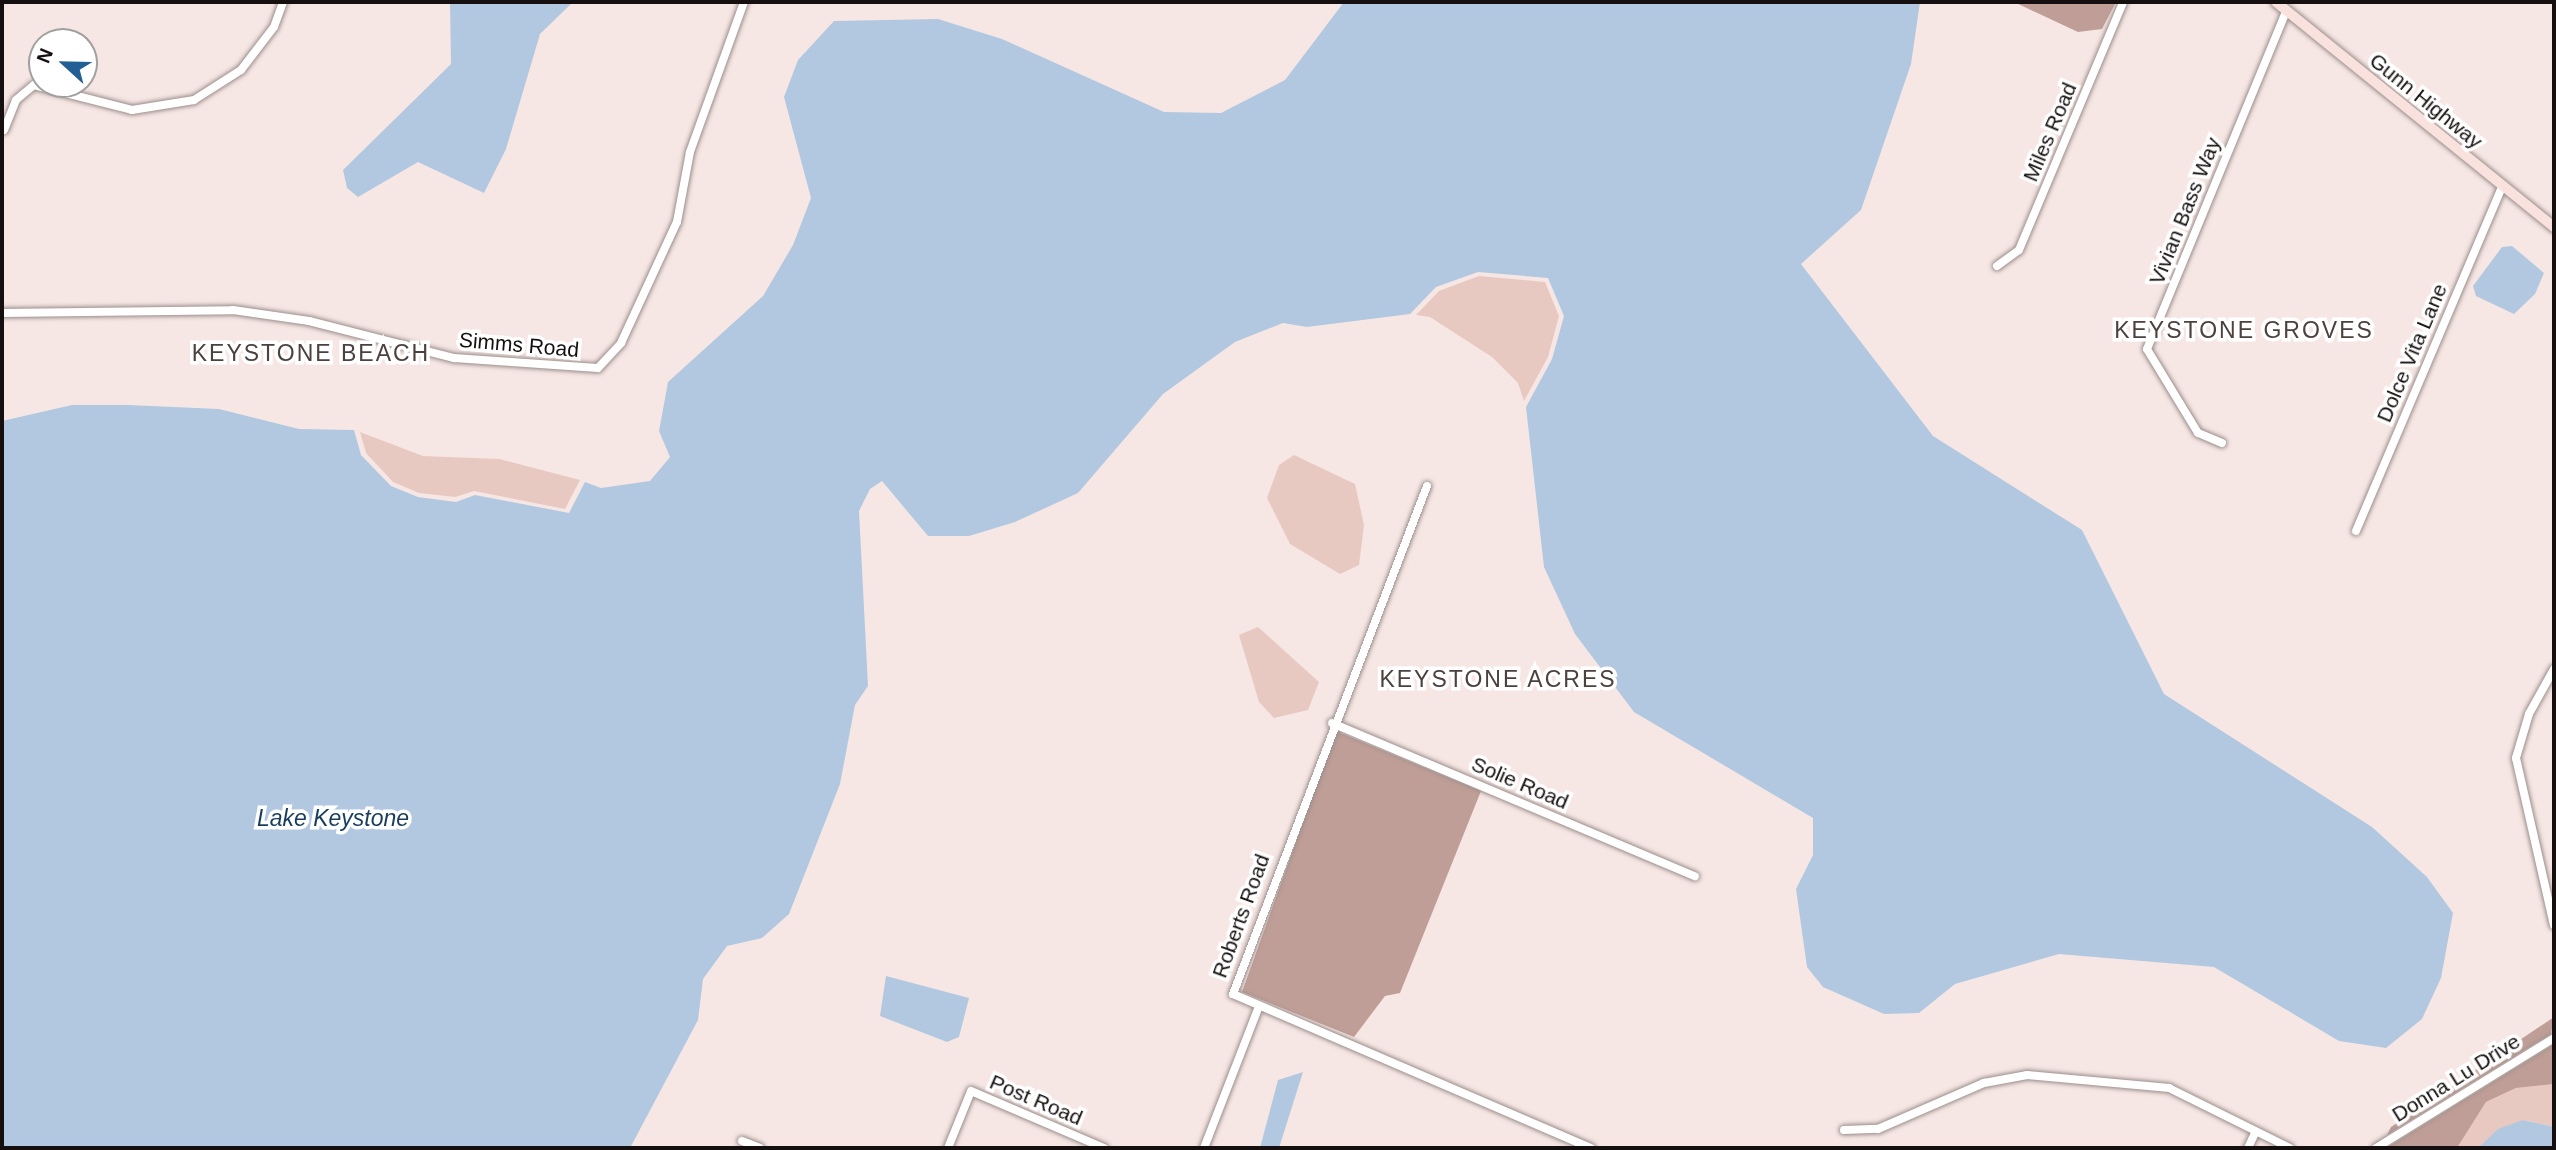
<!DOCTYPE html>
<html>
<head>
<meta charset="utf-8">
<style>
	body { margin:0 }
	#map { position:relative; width:2556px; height:1150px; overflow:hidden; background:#f6e7e5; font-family:Helvetica,sans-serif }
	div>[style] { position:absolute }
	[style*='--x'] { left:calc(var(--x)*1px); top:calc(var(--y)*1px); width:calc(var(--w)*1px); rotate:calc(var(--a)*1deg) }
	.green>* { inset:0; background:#e8c9c2 }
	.forest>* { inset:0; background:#bf9e97 }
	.water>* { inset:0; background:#b2c8e0 }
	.roads { filter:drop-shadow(0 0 2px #9b8e8b) drop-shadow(0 0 2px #9b8e8b) }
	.street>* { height:8px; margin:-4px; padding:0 4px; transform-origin:4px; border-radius:4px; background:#fff }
	.secondary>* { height:10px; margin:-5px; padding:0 5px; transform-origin:5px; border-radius:5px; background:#f9e1dd }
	span { translate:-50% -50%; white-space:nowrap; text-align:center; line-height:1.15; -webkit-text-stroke:7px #fff; paint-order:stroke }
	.street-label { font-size:21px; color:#15100f }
	.neighbourhood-label { font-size:23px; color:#4c413e; letter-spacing:2px }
	.water-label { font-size:23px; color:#193d5e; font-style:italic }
	.frame { position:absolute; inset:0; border:4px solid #15100f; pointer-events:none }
	.north { position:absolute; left:28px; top:28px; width:70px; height:70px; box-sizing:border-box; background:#fff; border:2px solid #a19f9f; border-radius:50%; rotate:292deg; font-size:19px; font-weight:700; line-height:28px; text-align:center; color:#15100f }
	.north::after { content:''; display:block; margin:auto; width:24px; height:32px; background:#225f95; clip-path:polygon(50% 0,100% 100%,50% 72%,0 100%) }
</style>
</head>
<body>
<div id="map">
	<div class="green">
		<i style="clip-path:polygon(1479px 276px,1545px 282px,1559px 316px,1548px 357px,1524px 401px,1518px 383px,1492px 357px,1430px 317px,1416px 315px,1439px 291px)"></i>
		<i style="clip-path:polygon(360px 432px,423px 456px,499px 459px,580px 480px,565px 509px,474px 491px,455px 497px,419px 493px,393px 482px,366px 453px)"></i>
		<i style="clip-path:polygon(1294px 455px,1355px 484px,1364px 525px,1359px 565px,1340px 574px,1290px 544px,1267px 498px,1279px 465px)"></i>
		<i style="clip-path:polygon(1258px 627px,1319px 682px,1308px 710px,1274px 718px,1259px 702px,1239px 635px)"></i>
		<i style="clip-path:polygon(2554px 1084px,2554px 1127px,2523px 1120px,2478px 1148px,2457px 1148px,2486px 1102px,2516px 1088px)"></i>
	</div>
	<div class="forest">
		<i style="clip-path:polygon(2014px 2px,2116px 2px,2102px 29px,2078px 32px)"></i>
		<i style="clip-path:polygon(1336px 731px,1481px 791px,1400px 993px,1385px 996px,1354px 1037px,1242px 992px)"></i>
		<i style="clip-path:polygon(2554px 1017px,2551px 1034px,2387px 1135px,2391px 1127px)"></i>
		<i style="clip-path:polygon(2554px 1044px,2554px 1084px,2516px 1088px,2486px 1102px,2457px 1148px,2386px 1148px)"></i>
	</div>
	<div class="water">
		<i style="clip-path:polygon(450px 2px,573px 2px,540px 34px,506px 149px,484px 193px,418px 162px,358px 197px,347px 188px,343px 170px,451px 64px)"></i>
		<i style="clip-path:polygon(1344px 2px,1920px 2px,1911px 64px,1861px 210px,1801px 264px,1933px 436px,2082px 530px,2164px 694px,2372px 827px,2427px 877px,2453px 913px,2441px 978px,2422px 1019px,2386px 1048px,2339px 1041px,2214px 967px,2059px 954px,1955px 984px,1919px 1013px,1884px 1014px,1823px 987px,1807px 967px,1796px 889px,1813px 855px,1813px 818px,1634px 712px,1575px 634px,1544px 567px,1526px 407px,1552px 359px,1564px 316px,1548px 278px,1478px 272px,1436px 287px,1410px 314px,1307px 327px,1283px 323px,1235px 342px,1163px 394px,1078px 493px,1015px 522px,969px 536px,928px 536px,882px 481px,870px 489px,859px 511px,868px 686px,855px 705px,840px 784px,789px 914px,762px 938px,727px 946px,703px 979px,698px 1020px,630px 1148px,2px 1148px,2px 421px,72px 405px,128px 405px,219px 409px,299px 429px,354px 430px,361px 455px,391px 486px,418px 497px,456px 502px,475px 495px,569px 513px,585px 482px,601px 488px,650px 481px,670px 457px,659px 431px,668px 382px,763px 296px,793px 245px,811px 198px,784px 97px,798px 60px,834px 21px,938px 19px,1002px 39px,1164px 112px,1221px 113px,1285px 80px)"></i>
		<i style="clip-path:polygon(2512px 246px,2544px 273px,2535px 294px,2514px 314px,2476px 296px,2473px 286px,2502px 247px)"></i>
		<i style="clip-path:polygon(886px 976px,969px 998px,959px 1037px,947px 1042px,880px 1016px)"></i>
		<i style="clip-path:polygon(1303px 1072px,1279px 1148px,1260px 1148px,1278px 1080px)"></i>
		<i style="clip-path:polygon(2523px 1120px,2554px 1127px,2554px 1148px,2478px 1148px,2498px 1129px)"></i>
	</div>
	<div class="roads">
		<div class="street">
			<i style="--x:4;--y:130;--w:32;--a:-68"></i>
			<i style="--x:16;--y:100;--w:23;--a:-40"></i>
			<i style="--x:34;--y:85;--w:101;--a:14.3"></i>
			<i style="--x:132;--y:110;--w:63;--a:-9.2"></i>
			<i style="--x:194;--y:100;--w:56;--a:-32.6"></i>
			<i style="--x:241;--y:70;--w:54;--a:-52.5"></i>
			<i style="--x:274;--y:27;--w:27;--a:-70"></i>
			<i style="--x:1997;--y:266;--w:27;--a:-36"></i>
			<i style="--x:2019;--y:250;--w:269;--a:-67.2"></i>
			<i style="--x:2;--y:313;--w:231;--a:-0.7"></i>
			<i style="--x:233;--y:310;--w:77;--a:8.2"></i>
			<i style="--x:309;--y:321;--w:150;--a:14.3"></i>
			<i style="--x:454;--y:358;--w:144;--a:4"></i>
			<i style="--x:598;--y:368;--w:34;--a:-47"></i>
			<i style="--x:621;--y:343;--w:133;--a:-65.2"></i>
			<i style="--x:677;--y:222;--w:71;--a:-79.5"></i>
			<i style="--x:690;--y:152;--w:159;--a:-70.2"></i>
			<i style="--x:2222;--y:443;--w:26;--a:-157"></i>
			<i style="--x:2198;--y:433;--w:98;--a:-121.3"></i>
			<i style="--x:2147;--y:349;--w:365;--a:-67.6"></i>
			<i style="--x:1427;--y:486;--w:544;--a:110.9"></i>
			<i style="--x:1233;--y:994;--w:390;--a:23.3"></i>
			<i style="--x:2356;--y:531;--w:374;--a:-67"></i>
			<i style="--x:2554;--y:669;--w:51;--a:119.1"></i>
			<i style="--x:2529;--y:714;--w:46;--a:106.5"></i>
			<i style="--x:2516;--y:758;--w:171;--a:77.2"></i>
			<i style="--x:1332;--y:723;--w:394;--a:22.9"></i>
			<i style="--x:1844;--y:1130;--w:34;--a:-2"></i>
			<i style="--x:1878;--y:1129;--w:116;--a:-23.5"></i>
			<i style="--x:1984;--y:1083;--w:44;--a:-10.5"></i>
			<i style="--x:2027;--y:1075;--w:143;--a:5.2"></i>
			<i style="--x:2169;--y:1088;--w:135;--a:26.4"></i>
			<i style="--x:742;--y:1141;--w:19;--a:21"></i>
			<i style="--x:948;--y:1148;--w:61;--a:-68"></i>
			<i style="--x:971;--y:1091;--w:145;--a:23.2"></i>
			<i style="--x:1204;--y:1148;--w:149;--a:-68.8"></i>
			<i style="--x:2248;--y:1148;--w:17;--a:-65"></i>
			<i style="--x:2376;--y:1148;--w:209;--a:-31.7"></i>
		</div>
		<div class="secondary">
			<i style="--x:2276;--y:2;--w:358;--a:39"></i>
		</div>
	</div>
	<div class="street-label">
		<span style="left:2426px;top:101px;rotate:39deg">Gunn Highway</span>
		<span style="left:2050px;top:132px;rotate:-67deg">Miles Road</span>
		<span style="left:2185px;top:211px;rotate:-68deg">Vivian Bass Way</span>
		<span style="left:519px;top:345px;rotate:5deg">Simms Road</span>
		<span style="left:2412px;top:353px;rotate:-67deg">Dolce Vita Lane</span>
		<span style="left:1520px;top:783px;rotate:23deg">Solie Road</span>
		<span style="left:1241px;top:916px;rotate:-70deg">Roberts Road</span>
		<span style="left:2456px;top:1078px;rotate:-32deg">Donna Lu Drive</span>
		<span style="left:1036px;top:1100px;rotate:23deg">Post Road</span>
	</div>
	<div class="neighbourhood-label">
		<span style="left:2244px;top:330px">KEYSTONE GROVES</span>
		<span style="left:311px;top:353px">KEYSTONE BEACH</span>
		<span style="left:1498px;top:679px">KEYSTONE ACRES</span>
	</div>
	<div class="water-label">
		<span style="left:333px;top:818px">Lake Keystone</span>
	</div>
	<div class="frame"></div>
	<div class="north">N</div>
</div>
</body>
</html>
